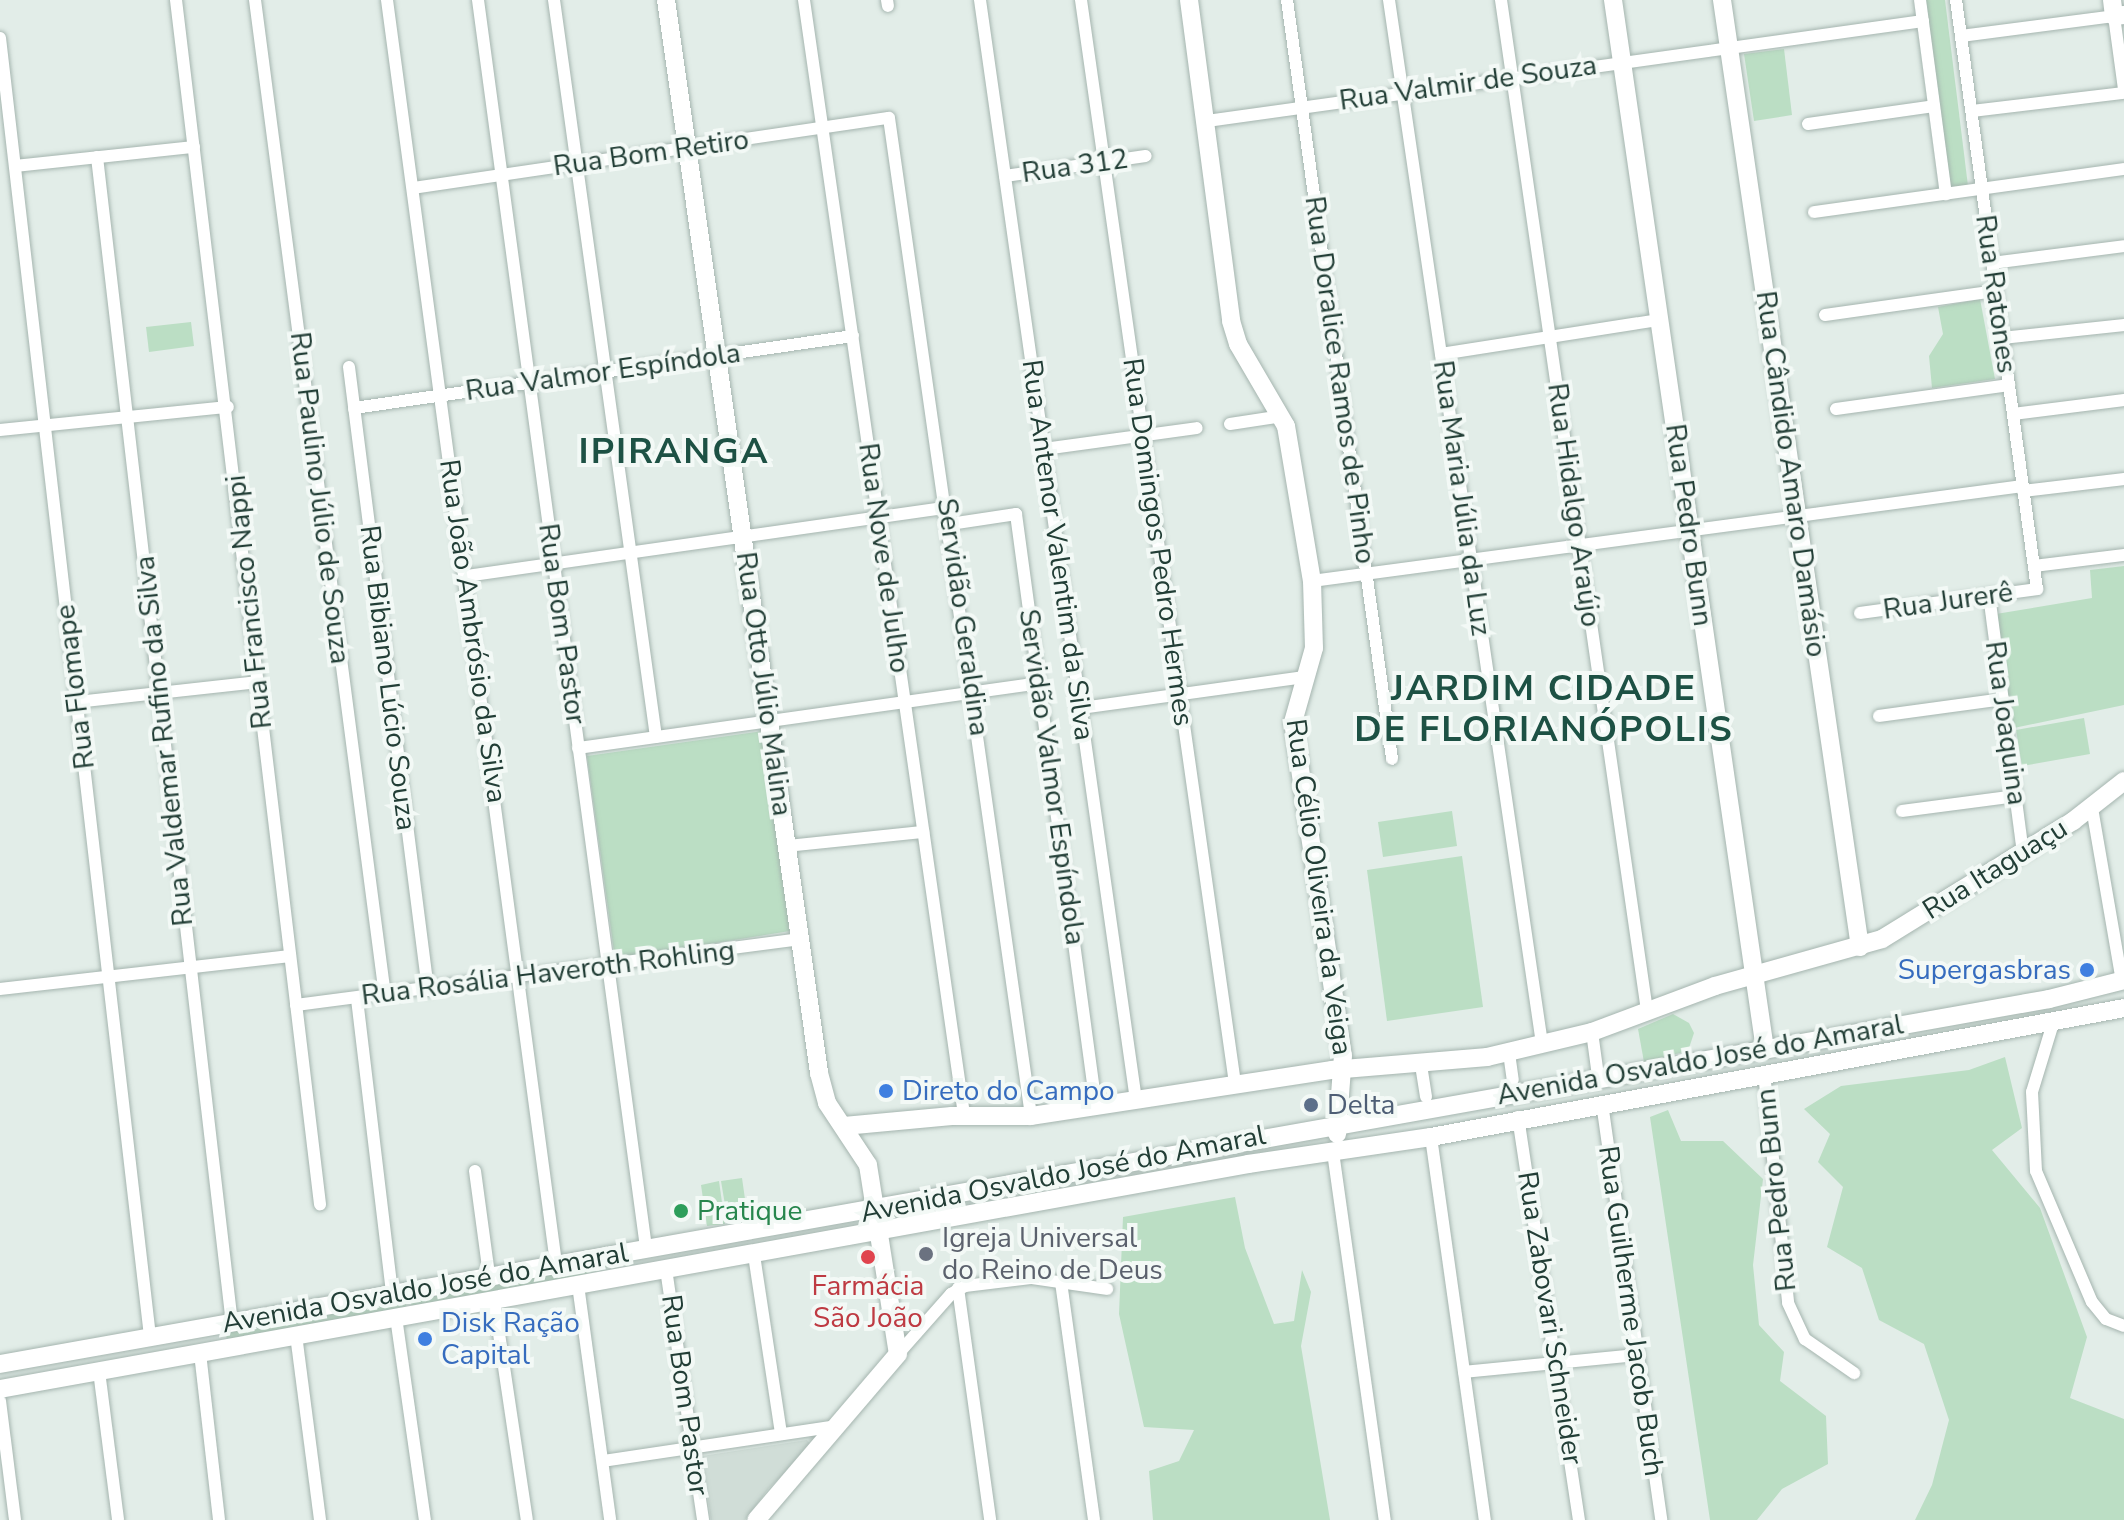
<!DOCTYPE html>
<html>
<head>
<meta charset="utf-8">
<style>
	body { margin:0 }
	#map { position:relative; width:2124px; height:1520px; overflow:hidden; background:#e2ede8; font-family:"Nunito Sans",sans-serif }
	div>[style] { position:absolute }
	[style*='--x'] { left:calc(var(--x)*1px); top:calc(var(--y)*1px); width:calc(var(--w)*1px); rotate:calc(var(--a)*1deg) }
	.built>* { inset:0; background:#d0ddd7 }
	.green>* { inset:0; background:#bbdec4 }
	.roads { filter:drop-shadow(0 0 2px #a5b5af) drop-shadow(0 0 2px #a5b5af) }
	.street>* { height:12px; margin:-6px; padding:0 6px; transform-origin:6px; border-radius:6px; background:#fff }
	.secondary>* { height:18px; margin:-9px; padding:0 9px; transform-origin:9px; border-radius:9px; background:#fff }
	.dots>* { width:22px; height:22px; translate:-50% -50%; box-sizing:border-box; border:4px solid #f3f9f6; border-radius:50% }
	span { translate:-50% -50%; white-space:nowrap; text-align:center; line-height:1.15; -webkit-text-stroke:8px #f3f9f6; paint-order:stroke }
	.street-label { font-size:28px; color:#223e36 }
	.shop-label { font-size:28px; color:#366cbe }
	.right { translate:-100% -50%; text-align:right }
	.left { translate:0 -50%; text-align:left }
	.service-label { font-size:28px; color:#4e5e75 }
	.leisure-label { font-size:28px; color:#27864d }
	.worship-label { font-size:28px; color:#5b616d }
	.health-label { font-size:28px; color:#be3a42 }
	.district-label { font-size:36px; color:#1d5144; font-weight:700; letter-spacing:2px }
</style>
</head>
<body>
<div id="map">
	<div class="built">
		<i style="clip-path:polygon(807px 1440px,812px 1446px,769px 1488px,745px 1520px,711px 1520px,702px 1456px)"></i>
	</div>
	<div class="green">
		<i style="clip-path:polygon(1925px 0,1945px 0,1968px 186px,1951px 189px)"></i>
		<i style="clip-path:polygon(1784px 49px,1792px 115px,1754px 121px,1744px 54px)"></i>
		<i style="clip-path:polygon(1980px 299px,1995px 379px,1932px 388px,1929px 356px,1943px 334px,1938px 307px)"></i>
		<i style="clip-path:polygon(191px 322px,194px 346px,149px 352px,146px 327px)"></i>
		<i style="clip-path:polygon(2124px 566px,2124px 705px,2009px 729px,1996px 614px,2092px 598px,2090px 570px)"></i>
		<i style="clip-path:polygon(2084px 718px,2090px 754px,2022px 766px,2016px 730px)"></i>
		<i style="clip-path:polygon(763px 731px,790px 931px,615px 959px,587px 756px)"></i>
		<i style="clip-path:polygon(1452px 811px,1457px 846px,1383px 857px,1378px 822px)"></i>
		<i style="clip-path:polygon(1462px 856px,1483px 1007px,1387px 1021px,1367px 870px)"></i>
		<i style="clip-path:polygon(1673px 1014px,1689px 1023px,1694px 1033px,1688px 1051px,1644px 1062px,1638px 1029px)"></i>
		<i style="clip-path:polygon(2005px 1057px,2022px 1128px,1992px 1150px,2040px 1208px,2087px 1337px,2070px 1398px,2124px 1419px,2124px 1520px,1915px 1520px,1932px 1485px,1949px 1420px,1924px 1344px,1879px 1320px,1862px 1268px,1827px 1247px,1843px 1187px,1818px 1162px,1830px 1134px,1804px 1109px,1841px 1086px,1969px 1070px)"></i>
		<i style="clip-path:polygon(1668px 1110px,1681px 1141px,1723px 1141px,1763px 1179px,1753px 1265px,1759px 1325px,1784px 1352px,1780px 1381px,1826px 1416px,1828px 1464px,1782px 1489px,1757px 1520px,1710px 1520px,1650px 1117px)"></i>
		<i style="clip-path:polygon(742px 1178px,748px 1220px,728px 1223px,721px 1181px)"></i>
		<i style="clip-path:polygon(719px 1181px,725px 1224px,707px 1226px,701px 1185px)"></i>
		<i style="clip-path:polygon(1235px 1197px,1245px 1248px,1274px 1324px,1294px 1321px,1302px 1270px,1311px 1292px,1301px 1346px,1330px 1520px,1153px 1520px,1149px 1471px,1179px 1461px,1194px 1430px,1144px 1427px,1119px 1314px,1123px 1217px)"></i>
		<i style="clip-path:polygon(627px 1261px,555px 1284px,412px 1309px,410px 1297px)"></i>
		<i style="clip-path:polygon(405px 1297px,407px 1311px,227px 1344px,226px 1331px)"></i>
	</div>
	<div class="roads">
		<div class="street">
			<i style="--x:176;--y:0;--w:1213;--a:83.18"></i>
			<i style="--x:255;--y:0;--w:1003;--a:82.56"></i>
			<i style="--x:387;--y:0;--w:1274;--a:82.38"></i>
			<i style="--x:478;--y:0;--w:1259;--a:82.33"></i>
			<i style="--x:554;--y:0;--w:744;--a:82.12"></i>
			<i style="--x:804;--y:0;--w:1126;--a:81.83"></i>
			<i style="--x:887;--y:0;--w:6;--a:81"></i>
			<i style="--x:980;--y:0;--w:1111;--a:81.93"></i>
			<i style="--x:1081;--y:0;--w:1095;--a:81.91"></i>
			<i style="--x:1287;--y:0;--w:766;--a:82.12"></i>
			<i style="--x:1389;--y:0;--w:1055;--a:81.66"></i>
			<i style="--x:1501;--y:0;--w:1021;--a:81.78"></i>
			<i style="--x:1920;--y:0;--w:196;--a:82.4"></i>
			<i style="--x:1961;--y:36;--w:154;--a:-7.4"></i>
			<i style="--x:2114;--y:16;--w:74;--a:82.2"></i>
			<i style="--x:0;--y:38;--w:1307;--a:83.41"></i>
			<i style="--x:1972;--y:111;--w:153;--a:-6.8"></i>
			<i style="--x:1207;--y:121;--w:723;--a:-7.95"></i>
			<i style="--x:1808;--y:124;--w:127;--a:-8.1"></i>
			<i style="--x:97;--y:157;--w:1175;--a:83.4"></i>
			<i style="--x:15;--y:166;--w:180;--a:-6.1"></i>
			<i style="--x:1005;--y:176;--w:142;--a:-8.1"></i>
			<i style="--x:413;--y:188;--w:481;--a:-8.4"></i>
			<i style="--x:889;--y:118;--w:1008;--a:81.9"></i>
			<i style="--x:1814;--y:212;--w:313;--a:-7.9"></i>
			<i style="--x:1992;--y:263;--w:133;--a:-7.3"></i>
			<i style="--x:1825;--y:315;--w:173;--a:-8"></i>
			<i style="--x:2002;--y:338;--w:123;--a:-6.1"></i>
			<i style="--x:1441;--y:354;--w:221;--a:-8.9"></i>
			<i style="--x:349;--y:367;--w:628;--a:82.77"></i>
			<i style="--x:354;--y:408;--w:504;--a:-8.21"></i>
			<i style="--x:1836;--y:409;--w:175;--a:-7.9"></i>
			<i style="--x:2013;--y:414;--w:112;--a:-7.2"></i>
			<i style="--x:1230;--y:424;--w:53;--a:-8.7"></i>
			<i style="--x:0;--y:430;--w:229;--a:-5.8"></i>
			<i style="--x:1044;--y:449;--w:154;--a:-7.8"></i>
			<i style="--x:2023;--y:491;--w:102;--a:-6.8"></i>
			<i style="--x:950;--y:524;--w:67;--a:-8.6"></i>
			<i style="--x:1016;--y:514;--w:597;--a:82.3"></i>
			<i style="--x:2034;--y:566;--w:91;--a:-7"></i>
			<i style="--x:466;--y:576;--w:487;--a:-8.1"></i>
			<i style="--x:1312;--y:581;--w:717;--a:-7.61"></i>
			<i style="--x:1989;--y:595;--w:259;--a:82.5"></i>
			<i style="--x:1860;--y:613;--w:179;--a:-7.7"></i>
			<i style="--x:2037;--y:589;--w:595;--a:-97.83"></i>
			<i style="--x:77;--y:702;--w:181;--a:-6.3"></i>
			<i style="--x:1081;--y:708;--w:225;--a:-7.9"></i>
			<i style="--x:1879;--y:716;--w:125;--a:-7.8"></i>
			<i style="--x:578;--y:748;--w:466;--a:-8"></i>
			<i style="--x:2092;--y:808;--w:176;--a:80.2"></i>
			<i style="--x:1902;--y:811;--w:115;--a:-7.5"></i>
			<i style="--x:787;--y:846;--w:137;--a:-5.9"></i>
			<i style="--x:0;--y:989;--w:292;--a:-6.5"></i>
			<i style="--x:357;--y:999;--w:295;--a:83.2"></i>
			<i style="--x:296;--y:1005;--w:509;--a:-7.45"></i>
			<i style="--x:2054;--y:1020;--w:75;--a:107"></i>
			<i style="--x:2032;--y:1092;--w:79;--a:87.1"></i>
			<i style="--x:2036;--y:1171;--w:142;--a:66.9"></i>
			<i style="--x:2092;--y:1302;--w:22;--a:51"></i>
			<i style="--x:2106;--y:1319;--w:19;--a:21"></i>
			<i style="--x:1592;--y:1032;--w:44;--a:82.2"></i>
			<i style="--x:1509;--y:1053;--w:27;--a:82"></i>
			<i style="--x:1421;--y:1065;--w:32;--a:81"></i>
			<i style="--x:1764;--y:1073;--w:231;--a:84"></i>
			<i style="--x:1788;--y:1303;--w:40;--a:65"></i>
			<i style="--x:1805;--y:1339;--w:60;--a:34.8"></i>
			<i style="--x:1602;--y:1103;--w:421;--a:81.9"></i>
			<i style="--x:1518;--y:1117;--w:408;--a:81.4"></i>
			<i style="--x:1431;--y:1137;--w:387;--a:82"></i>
			<i style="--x:1333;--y:1152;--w:372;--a:82"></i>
			<i style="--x:475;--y:1171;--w:104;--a:82.3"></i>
			<i style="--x:754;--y:1255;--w:181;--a:81.4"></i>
			<i style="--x:666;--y:1269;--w:254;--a:81.6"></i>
			<i style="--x:1061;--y:1282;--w:240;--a:82.1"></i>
			<i style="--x:578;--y:1285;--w:237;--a:82.2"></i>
			<i style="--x:958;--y:1288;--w:234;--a:82.1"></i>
			<i style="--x:494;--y:1300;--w:222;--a:81.5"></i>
			<i style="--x:396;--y:1317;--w:205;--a:81.9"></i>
			<i style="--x:296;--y:1335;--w:187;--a:82.6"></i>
			<i style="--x:200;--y:1353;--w:168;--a:83.5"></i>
			<i style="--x:898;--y:1354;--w:80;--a:-48.5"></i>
			<i style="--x:951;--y:1294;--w:16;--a:-30"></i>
			<i style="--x:965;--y:1286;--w:66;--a:-6.9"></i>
			<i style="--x:1031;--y:1278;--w:77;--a:8.2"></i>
			<i style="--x:99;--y:1371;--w:150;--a:82.7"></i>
			<i style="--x:1464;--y:1372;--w:175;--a:-5.6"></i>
			<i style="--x:0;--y:1401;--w:120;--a:82.8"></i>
			<i style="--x:603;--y:1461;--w:236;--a:-8.5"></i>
		</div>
		<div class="secondary">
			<i style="--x:666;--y:0;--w:1084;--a:81.88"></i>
			<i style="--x:819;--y:1073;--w:31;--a:75"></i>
			<i style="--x:827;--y:1103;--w:74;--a:56.5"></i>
			<i style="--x:868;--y:1165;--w:191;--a:81"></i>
			<i style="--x:898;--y:1354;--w:218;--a:130.5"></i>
			<i style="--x:1189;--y:0;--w:324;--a:82.5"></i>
			<i style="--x:1231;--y:321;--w:24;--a:73"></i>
			<i style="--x:1238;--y:344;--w:95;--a:59.7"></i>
			<i style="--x:1286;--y:426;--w:157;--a:80.5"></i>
			<i style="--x:1312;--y:581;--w:67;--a:88.3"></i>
			<i style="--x:1314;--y:648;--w:77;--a:105.8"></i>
			<i style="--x:1293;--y:722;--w:337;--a:81.5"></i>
			<i style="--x:1343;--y:1055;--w:79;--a:94.3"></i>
			<i style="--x:1613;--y:0;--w:1060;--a:81.76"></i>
			<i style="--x:1722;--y:0;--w:957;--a:81.71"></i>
			<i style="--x:2112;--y:0;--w:16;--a:83"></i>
			<i style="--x:2114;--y:16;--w:10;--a:-6"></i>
			<i style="--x:844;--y:1126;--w:108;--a:-5.3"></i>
			<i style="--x:952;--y:1116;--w:79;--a:0"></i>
			<i style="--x:1031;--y:1116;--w:304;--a:-8.7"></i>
			<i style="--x:1332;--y:1070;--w:156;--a:-4.8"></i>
			<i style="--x:1487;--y:1057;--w:108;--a:-13.4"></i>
			<i style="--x:1592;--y:1032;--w:131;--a:-20.5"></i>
			<i style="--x:1715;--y:986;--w:173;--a:-15.7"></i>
			<i style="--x:1882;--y:939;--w:225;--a:-31.7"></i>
			<i style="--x:2073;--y:821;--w:65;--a:-38.1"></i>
			<i style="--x:0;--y:1364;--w:2081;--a:-10.1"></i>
			<i style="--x:2049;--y:999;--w:77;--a:-14.2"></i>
			<i style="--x:0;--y:1389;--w:1268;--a:-10.22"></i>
			<i style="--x:1248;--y:1164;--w:185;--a:-8.4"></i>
			<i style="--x:1431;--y:1137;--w:705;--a:-10.54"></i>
		</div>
	</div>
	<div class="dots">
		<i style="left:2087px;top:970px;background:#3f7fe0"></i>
		<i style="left:886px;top:1091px;background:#3f7fe0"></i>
		<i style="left:1311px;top:1105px;background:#5c6f8a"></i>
		<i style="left:681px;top:1211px;background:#2e9e5b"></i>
		<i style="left:926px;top:1254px;background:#6b7280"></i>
		<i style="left:868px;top:1257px;background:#e0444e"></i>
		<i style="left:425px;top:1339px;background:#3f7fe0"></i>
	</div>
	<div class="street-label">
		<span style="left:1468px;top:83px;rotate:-8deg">Rua Valmir de Souza</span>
		<span style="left:651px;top:153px;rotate:-8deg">Rua Bom Retiro</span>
		<span style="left:1075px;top:166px;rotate:-8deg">Rua 312</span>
		<span style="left:1996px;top:294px;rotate:82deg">Rua Ratones</span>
		<span style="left:603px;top:372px;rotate:-8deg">Rua Valmor Espíndola</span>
		<span style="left:1340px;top:380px;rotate:82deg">Rua Doralice Ramos de Pinho</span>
		<span style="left:1791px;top:474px;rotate:82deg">Rua Cândido Amaro Damásio</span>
		<span style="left:320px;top:498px;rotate:83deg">Rua Paulino Júlio de Souza</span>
		<span style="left:1462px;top:498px;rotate:82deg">Rua Maria Júlia da Luz</span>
		<span style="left:1574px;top:505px;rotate:82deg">Rua Hidalgo Araújo</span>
		<span style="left:1689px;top:525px;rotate:82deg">Rua Pedro Bunn</span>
		<span style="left:1158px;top:542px;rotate:82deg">Rua Domingos Pedro Hermes</span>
		<span style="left:1058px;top:550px;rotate:82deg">Rua Antenor Valentim da Silva</span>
		<span style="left:884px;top:558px;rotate:82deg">Rua Nove de Julho</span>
		<span style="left:1948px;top:601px;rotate:-8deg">Rua Jurerê</span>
		<span style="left:249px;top:602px;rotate:-96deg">Rua Francisco Nappi</span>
		<span style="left:963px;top:617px;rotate:82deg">Servidão Geraldina</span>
		<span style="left:562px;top:624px;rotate:82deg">Rua Bom Pastor</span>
		<span style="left:473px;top:631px;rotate:82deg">Rua João Ambrósio da Silva</span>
		<span style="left:388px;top:678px;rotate:83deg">Rua Bibiano Lúcio Souza</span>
		<span style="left:764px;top:684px;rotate:82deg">Rua Otto Júlio Malina</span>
		<span style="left:75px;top:687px;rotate:-97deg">Rua Flomape</span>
		<span style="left:2006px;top:723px;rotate:82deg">Rua Joaquina</span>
		<span style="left:164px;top:741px;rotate:-96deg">Rua Valdemar Rufino da Silva</span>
		<span style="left:1052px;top:777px;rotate:82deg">Servidão Valmor Espíndola</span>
		<span style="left:1995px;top:869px;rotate:-32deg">Rua Itaguaçu</span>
		<span style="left:1319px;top:887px;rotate:82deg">Rua Célio Oliveira da Veiga</span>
		<span style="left:548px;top:973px;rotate:-7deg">Rua Rosália Haveroth Rohling</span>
		<span style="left:1700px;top:1060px;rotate:-10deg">Avenida Osvaldo José do Amaral</span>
		<span style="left:1063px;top:1174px;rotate:-11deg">Avenida Osvaldo José do Amaral</span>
		<span style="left:1776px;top:1190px;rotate:-96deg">Rua Pedro Bunn</span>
		<span style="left:425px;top:1288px;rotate:-10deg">Avenida Osvaldo José do Amaral</span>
		<span style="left:1631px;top:1311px;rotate:82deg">Rua Guilherme Jacob Buch</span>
		<span style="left:1550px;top:1318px;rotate:81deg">Rua Zabovari Schneider</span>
		<span style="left:685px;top:1395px;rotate:82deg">Rua Bom Pastor</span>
	</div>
	<div class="shop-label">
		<span class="right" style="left:2071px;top:970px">Supergasbras</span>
		<span class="left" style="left:902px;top:1091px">Direto do Campo</span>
		<span class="left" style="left:441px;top:1339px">Disk Ração<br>Capital</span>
	</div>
	<div class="service-label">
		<span class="left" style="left:1327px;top:1105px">Delta</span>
	</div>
	<div class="leisure-label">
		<span class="left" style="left:697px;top:1211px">Pratique</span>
	</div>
	<div class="worship-label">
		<span class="left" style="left:942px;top:1254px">Igreja Universal<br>do Reino de Deus</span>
	</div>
	<div class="health-label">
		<span style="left:868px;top:1302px">Farmácia<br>São João</span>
	</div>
	<div class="district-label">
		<span style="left:674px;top:452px">IPIRANGA</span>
		<span style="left:1544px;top:709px">JARDIM CIDADE<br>DE FLORIANÓPOLIS</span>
	</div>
</div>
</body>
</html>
